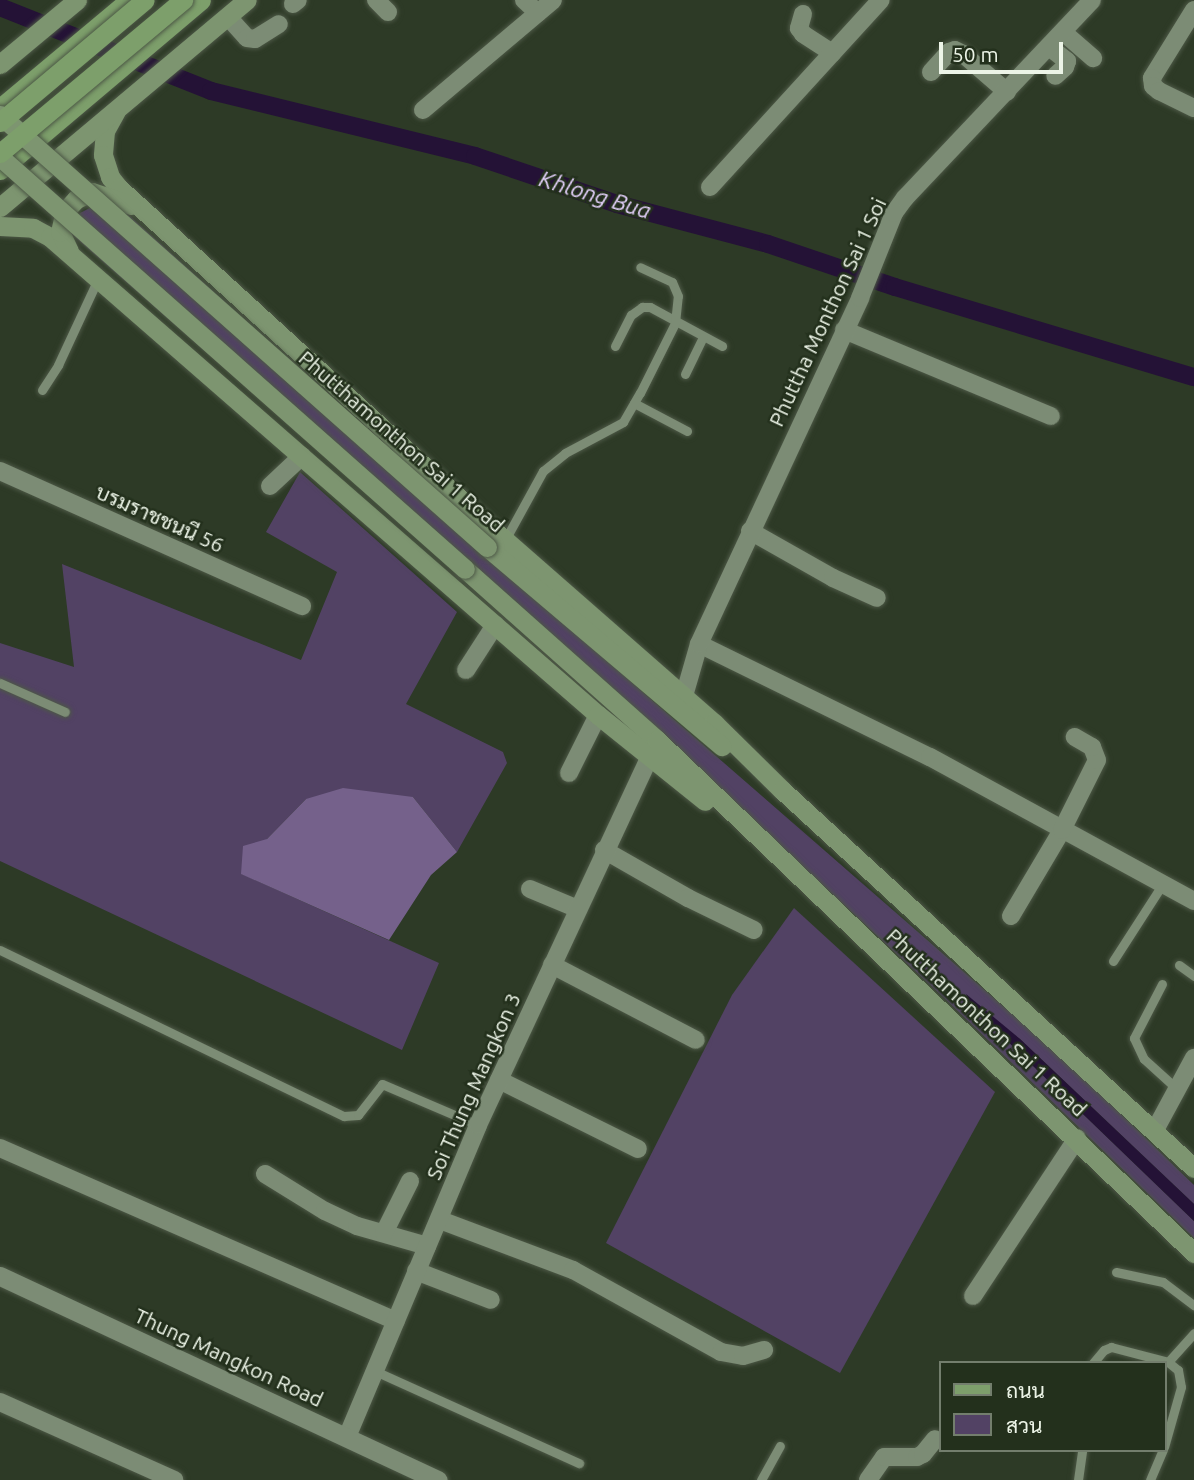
<!DOCTYPE html>
<html>
<head>
<meta charset="utf-8">
<style>
	body { margin:0 }
	#map { position:relative; width:1194px; height:1480px; overflow:hidden; background:#2d3a26; font-family:Ubuntu,Sarabun,sans-serif }
	div>[style] { position:absolute }
	[style*='--x'] { left:calc(var(--x)*1px); top:calc(var(--y)*1px); width:calc(var(--w)*1px); rotate:calc(var(--a)*1deg) }
	.green>* { inset:0; background:#524264 }
	.forest>* { inset:0; background:#75618b }
	.water>* { inset:0; background:#241236 }
	.canal>* { height:18px; margin:-9px; padding:0 9px; transform-origin:9px; border-radius:9px; background:#241236 }
	.roads { filter:drop-shadow(0 0 2px #4d5846) drop-shadow(0 0 2px #4d5846) }
	.service>* { height:9px; margin:-4.5px; padding:0 4.5px; transform-origin:4.5px; border-radius:4.5px; background:#7c8c75 }
	.minor>* { height:18px; margin:-9px; padding:0 9px; transform-origin:9px; border-radius:9px; background:#7c8c75 }
	.tertiary>* { height:19px; margin:-9.5px; padding:0 9.5px; transform-origin:9.5px; border-radius:9.5px; background:#7c8c75 }
	.secondary>* { height:19px; margin:-9.5px; padding:0 9.5px; transform-origin:9.5px; border-radius:9.5px; background:#7d9570 }
	.primary>* { height:19px; margin:-9.5px; padding:0 9.5px; transform-origin:9.5px; border-radius:9.5px; background:#7d9f6b }
	.bridges { filter:drop-shadow(0 0 2px #4d5846) drop-shadow(0 0 2px #4d5846) }
	.secondary-bridge>* { height:19px; margin:-9.5px; padding:0 9.5px; transform-origin:9.5px; border-radius:9.5px; background:#7d9570 }
	.primary-bridge>* { height:19px; margin:-9.5px; padding:0 9.5px; transform-origin:9.5px; border-radius:9.5px; background:#7d9f6b }
	span { translate:-50% -50%; white-space:nowrap; text-align:center; line-height:1.15; -webkit-text-stroke:5px #23301c; paint-order:stroke }
	.street-label { font-size:21px; color:#ecf4e7 }
	.water-label { font-size:23px; color:#e2cff9; font-style:italic }
	.legend { position:absolute; left:939px; top:1361px; width:228px; height:91px; box-sizing:border-box; background:#23301c; border:2px solid #737e6d; margin:0; padding:9px 12px; list-style:none; font-size:21px; color:#ecf4e7 }
	.legend li { display:flex; align-items:center; gap:14px; height:35px }
	.legend b { width:35px; border:2px solid #737e6d }
	.scale { position:absolute; left:939px; top:42px; width:124px; height:32px; box-sizing:border-box; border:4px solid #ecf4e7; border-top:0; padding-left:9px; font-size:21px; line-height:24px; white-space:nowrap; color:#ecf4e7; -webkit-text-stroke:5px #23301c; paint-order:stroke }
</style>
</head>
<body>
<div id="map">
	<div class="green">
		<i style="clip-path:polygon(105px 200px,121px 208px,362px 425px,584px 641px,1065px 1060px,1194px 1185px,1194px 1204px,1020px 1039px,972px 1007px,1194px 1221px,1194px 1238px,942px 996px,573px 653px,321px 453px,69px 232px,68px 226px,80px 213px)"></i>
		<i style="clip-path:polygon(300px 472px,457px 612px,406px 704px,503px 752px,507px 763px,457px 852px,413px 797px,306px 799px,267px 839px,242px 874px,439px 963px,402px 1050px,0 861px,0 643px,74px 667px,62px 564px,301px 660px,337px 572px,266px 532px)"></i>
		<i style="clip-path:polygon(794px 908px,995px 1092px,840px 1373px,606px 1243px,732px 995px)"></i>
	</div>
	<div class="forest">
		<i style="clip-path:polygon(343px 788px,413px 797px,457px 852px,431px 875px,389px 940px,241px 874px,243px 846px,267px 839px,306px 799px)"></i>
	</div>
	<div class="water">
		<i style="clip-path:polygon(966px 994px,1020px 1039px,1194px 1204px,1194px 1221px,972px 1007px)"></i>
	</div>
	<div class="canal">
		<i style="--x:0;--y:7;--w:227;--a:21.7"></i>
		<i style="--x:211;--y:91;--w:272;--a:13.8"></i>
		<i style="--x:475;--y:156;--w:150;--a:18.7"></i>
		<i style="--x:617;--y:204;--w:156;--a:14.8"></i>
		<i style="--x:768;--y:244;--w:134;--a:18.7"></i>
		<i style="--x:895;--y:287;--w:312;--a:16.8"></i>
	</div>
	<div class="roads">
		<div class="service">
			<i style="--x:615;--y:346;--w:35;--a:-63"></i>
			<i style="--x:631;--y:315;--w:14;--a:-36"></i>
			<i style="--x:642;--y:307;--w:8;--a:0"></i>
			<i style="--x:650;--y:307;--w:82;--a:28.4"></i>
			<i style="--x:685;--y:374;--w:41;--a:-64.1"></i>
			<i style="--x:42;--y:390;--w:30;--a:-57"></i>
			<i style="--x:58;--y:365;--w:95;--a:-65.1"></i>
			<i style="--x:634;--y:403;--w:60;--a:27.8"></i>
			<i style="--x:505;--y:540;--w:79;--a:-61.2"></i>
			<i style="--x:543;--y:471;--w:28;--a:-39"></i>
			<i style="--x:565;--y:453;--w:66;--a:-28.1"></i>
			<i style="--x:623;--y:422;--w:34;--a:-60"></i>
			<i style="--x:640;--y:393;--w:78;--a:-63.4"></i>
			<i style="--x:675;--y:323;--w:27;--a:-84"></i>
			<i style="--x:678;--y:296;--w:15;--a:-113"></i>
			<i style="--x:672;--y:282;--w:35;--a:-155"></i>
			<i style="--x:0;--y:683;--w:71;--a:24"></i>
			<i style="--x:0;--y:950;--w:382;--a:25.8"></i>
			<i style="--x:344;--y:1116;--w:14;--a:-4"></i>
			<i style="--x:358;--y:1115;--w:39;--a:-52"></i>
			<i style="--x:382;--y:1084;--w:104;--a:23.1"></i>
			<i style="--x:1113;--y:961;--w:90;--a:-57.2"></i>
			<i style="--x:1179;--y:965;--w:19;--a:36"></i>
			<i style="--x:1162;--y:984;--w:61;--a:117.4"></i>
			<i style="--x:1134;--y:1038;--w:23;--a:65"></i>
			<i style="--x:1144;--y:1059;--w:43;--a:42.2"></i>
			<i style="--x:1116;--y:1272;--w:48;--a:12"></i>
			<i style="--x:1163;--y:1282;--w:39;--a:37"></i>
			<i style="--x:1168;--y:1362;--w:39;--a:-48"></i>
			<i style="--x:1093;--y:1363;--w:17;--a:-50"></i>
			<i style="--x:1104;--y:1350;--w:8;--a:-23"></i>
			<i style="--x:1111;--y:1347;--w:59;--a:14.7"></i>
			<i style="--x:1168;--y:1362;--w:13;--a:39"></i>
			<i style="--x:1178;--y:1370;--w:17;--a:80"></i>
			<i style="--x:1181;--y:1387;--w:62;--a:105.8"></i>
			<i style="--x:375;--y:1371;--w:224;--a:24.3"></i>
			<i style="--x:761;--y:1480;--w:39;--a:-61"></i>
			<i style="--x:1078;--y:1480;--w:30;--a:-82"></i>
			<i style="--x:1150;--y:1480;--w:33;--a:-67"></i>
		</div>
		<div class="minor">
			<i style="--x:376;--y:0;--w:17;--a:45"></i>
			<i style="--x:524;--y:0;--w:19;--a:43"></i>
			<i style="--x:293;--y:4;--w:6;--a:-39"></i>
			<i style="--x:1194;--y:10;--w:80;--a:121.7"></i>
			<i style="--x:1152;--y:78;--w:8;--a:83"></i>
			<i style="--x:1153;--y:86;--w:8;--a:40"></i>
			<i style="--x:1159;--y:91;--w:39;--a:26"></i>
			<i style="--x:803;--y:14;--w:15;--a:106"></i>
			<i style="--x:799;--y:28;--w:7;--a:56"></i>
			<i style="--x:803;--y:34;--w:35;--a:33"></i>
			<i style="--x:228;--y:17;--w:28;--a:48"></i>
			<i style="--x:247;--y:38;--w:8;--a:7"></i>
			<i style="--x:255;--y:39;--w:28;--a:-32"></i>
			<i style="--x:1063;--y:32;--w:40;--a:41"></i>
			<i style="--x:1049;--y:47;--w:23;--a:38"></i>
			<i style="--x:1067;--y:61;--w:6;--a:108"></i>
			<i style="--x:1065;--y:67;--w:13;--a:138"></i>
			<i style="--x:931;--y:72;--w:27;--a:-48"></i>
			<i style="--x:949;--y:52;--w:6;--a:-18"></i>
			<i style="--x:955;--y:50;--w:9;--a:27"></i>
			<i style="--x:963;--y:54;--w:58;--a:40.8"></i>
			<i style="--x:423;--y:110;--w:170;--a:-40.2"></i>
			<i style="--x:710;--y:187;--w:253;--a:-47.6"></i>
			<i style="--x:844;--y:330;--w:224;--a:22.6"></i>
			<i style="--x:0;--y:471;--w:331;--a:24.1"></i>
			<i style="--x:270;--y:486;--w:44;--a:-43.2"></i>
			<i style="--x:750;--y:531;--w:95;--a:29.5"></i>
			<i style="--x:833;--y:578;--w:48;--a:24.4"></i>
			<i style="--x:699;--y:644;--w:257;--a:26.1"></i>
			<i style="--x:930;--y:757;--w:301;--a:28.6"></i>
			<i style="--x:466;--y:670;--w:54;--a:-57.2"></i>
			<i style="--x:684;--y:696;--w:54;--a:-73.9"></i>
			<i style="--x:699;--y:644;--w:382;--a:-65"></i>
			<i style="--x:860;--y:298;--w:92;--a:-68.2"></i>
			<i style="--x:894;--y:213;--w:19;--a:-54"></i>
			<i style="--x:905;--y:198;--w:272;--a:-46.6"></i>
			<i style="--x:569;--y:773;--w:65;--a:-63.4"></i>
			<i style="--x:604;--y:850;--w:97;--a:29.7"></i>
			<i style="--x:688;--y:898;--w:73;--a:25.9"></i>
			<i style="--x:530;--y:889;--w:52;--a:22.6"></i>
			<i style="--x:1011;--y:916;--w:100;--a:-59.3"></i>
			<i style="--x:1062;--y:830;--w:78;--a:-63.4"></i>
			<i style="--x:1097;--y:760;--w:14;--a:-111"></i>
			<i style="--x:1092;--y:747;--w:20;--a:-150"></i>
			<i style="--x:552;--y:965;--w:162;--a:27.5"></i>
			<i style="--x:499;--y:1080;--w:155;--a:26.4"></i>
			<i style="--x:1155;--y:1130;--w:82;--a:-61.6"></i>
			<i style="--x:0;--y:1148;--w:432;--a:23.6"></i>
			<i style="--x:265;--y:1174;--w:70;--a:31.7"></i>
			<i style="--x:325;--y:1211;--w:35;--a:25"></i>
			<i style="--x:357;--y:1226;--w:73;--a:15.9"></i>
			<i style="--x:440;--y:1220;--w:142;--a:20.6"></i>
			<i style="--x:573;--y:1270;--w:169;--a:29"></i>
			<i style="--x:721;--y:1352;--w:22;--a:10"></i>
			<i style="--x:743;--y:1356;--w:22;--a:-16"></i>
			<i style="--x:384;--y:1233;--w:58;--a:-63.4"></i>
			<i style="--x:416;--y:1271;--w:80;--a:21.1"></i>
			<i style="--x:973;--y:1296;--w:189;--a:-56.6"></i>
			<i style="--x:0;--y:1402;--w:191;--a:24.1"></i>
			<i style="--x:347;--y:1437;--w:338;--a:-67.2"></i>
			<i style="--x:478;--y:1125;--w:405;--a:-65"></i>
			<i style="--x:868;--y:1480;--w:28;--a:-55"></i>
			<i style="--x:884;--y:1457;--w:33;--a:0"></i>
			<i style="--x:917;--y:1457;--w:7;--a:-27"></i>
			<i style="--x:923;--y:1454;--w:19;--a:-51"></i>
		</div>
		<div class="tertiary">
			<i style="--x:0;--y:1276;--w:483;--a:25"></i>
		</div>
		<div class="secondary">
			<i style="--x:0;--y:64;--w:100;--a:-39.7"></i>
			<i style="--x:116;--y:111;--w:23;--a:119"></i>
			<i style="--x:105;--y:131;--w:24;--a:95"></i>
			<i style="--x:103;--y:155;--w:23;--a:72"></i>
			<i style="--x:110;--y:177;--w:14;--a:51"></i>
			<i style="--x:119;--y:188;--w:522;--a:42.36"></i>
			<i style="--x:505;--y:540;--w:278;--a:41.2"></i>
			<i style="--x:714;--y:723;--w:95;--a:44.6"></i>
			<i style="--x:782;--y:790;--w:559;--a:42.54"></i>
			<i style="--x:0;--y:207;--w:322;--a:-40"></i>
			<i style="--x:0;--y:226;--w:33;--a:3"></i>
			<i style="--x:33;--y:228;--w:19;--a:28"></i>
			<i style="--x:50;--y:237;--w:727;--a:41.1"></i>
			<i style="--x:598;--y:715;--w:137;--a:38.8"></i>
			<i style="--x:69;--y:251;--w:21;--a:-115"></i>
			<i style="--x:60;--y:232;--w:22;--a:-77"></i>
			<i style="--x:65;--y:211;--w:16;--a:-47"></i>
			<i style="--x:76;--y:199;--w:17;--a:-24"></i>
			<i style="--x:92;--y:192;--w:41;--a:18.4"></i>
			<i style="--x:487;--y:547;--w:308;--a:40.3"></i>
			<i style="--x:465;--y:569;--w:257;--a:41.7"></i>
			<i style="--x:657;--y:740;--w:743;--a:43.69"></i>
		</div>
		<div class="primary">
			<i style="--x:0;--y:108;--w:168;--a:-39.9"></i>
			<i style="--x:0;--y:170;--w:263;--a:-40.2"></i>
		</div>
	</div>
	<div class="bridges">
		<div class="secondary-bridge">
			<i style="--x:0;--y:115;--w:651;--a:41.58"></i>
			<i style="--x:0;--y:157;--w:621;--a:41.54"></i>
		</div>
		<div class="primary-bridge">
			<i style="--x:0;--y:122;--w:189;--a:-40.1"></i>
			<i style="--x:0;--y:153;--w:239;--a:-39.9"></i>
		</div>
	</div>
	<div class="street-label">
		<span style="left:827px;top:312px;rotate:-65deg">Phuttha Monthon Sai 1 Soi</span>
		<span style="left:402px;top:441px;rotate:41deg">Phutthamonthon Sai 1 Road</span>
		<span style="left:160px;top:518px;rotate:24deg">บรมราชชนนี 56</span>
		<span style="left:987px;top:1022px;rotate:43deg">Phutthamonthon Sai 1 Road</span>
		<span style="left:473px;top:1086px;rotate:-66deg">Soi Thung Mangkon 3</span>
		<span style="left:229px;top:1357px;rotate:25deg">Thung Mangkon Road</span>
	</div>
	<div class="water-label">
		<span style="left:595px;top:195px;rotate:17deg">Khlong Bua</span>
	</div>
	<ul class="legend">
	<li><b style="height:9px;background:#7d9f6b"></b>ถนน</li>
	<li><b style="height:19px;background:#524264"></b>สวน</li>
	</ul>
	<div class="scale">50 m</div>
</div>
</body>
</html>
